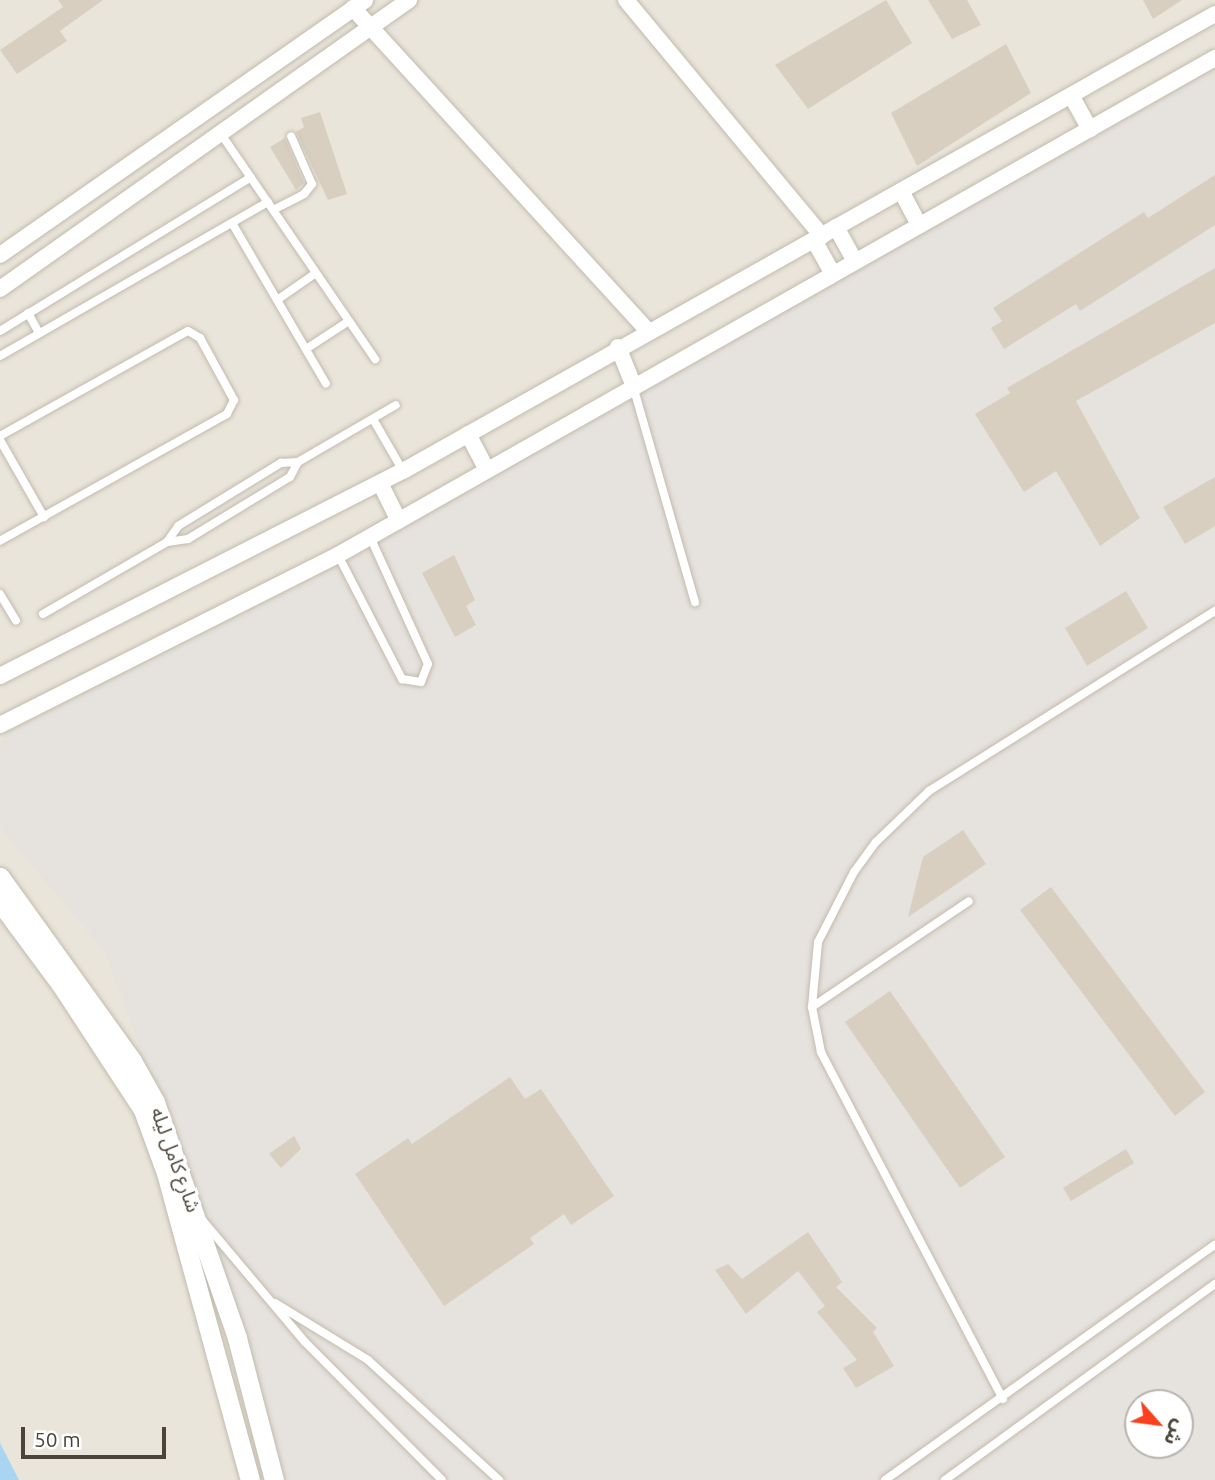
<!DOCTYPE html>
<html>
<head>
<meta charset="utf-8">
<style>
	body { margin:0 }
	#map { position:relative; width:1215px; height:1480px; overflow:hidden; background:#f6f3ec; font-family:Ubuntu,"Noto Sans Arabic",sans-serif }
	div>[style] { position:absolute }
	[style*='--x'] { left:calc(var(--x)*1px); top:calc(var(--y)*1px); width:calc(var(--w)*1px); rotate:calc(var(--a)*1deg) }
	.residential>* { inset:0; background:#eae5da }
	.industrial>* { inset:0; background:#e6e2dd }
	.water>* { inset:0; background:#a9d4f2 }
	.building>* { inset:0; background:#d8cfc1 }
	.roads { filter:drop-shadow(0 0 2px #c2bbae) drop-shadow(0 0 2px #c2bbae) }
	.service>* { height:8px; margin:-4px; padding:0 4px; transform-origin:4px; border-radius:4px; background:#fff }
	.minor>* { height:16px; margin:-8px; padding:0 8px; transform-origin:8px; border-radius:8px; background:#fff }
	.tertiary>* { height:19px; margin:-9.5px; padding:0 9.5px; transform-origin:9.5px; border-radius:9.5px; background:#fff }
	span { translate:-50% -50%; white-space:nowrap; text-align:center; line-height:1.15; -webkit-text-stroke:6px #fff; paint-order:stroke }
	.street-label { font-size:19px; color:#4b4439 }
	.north { position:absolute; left:1124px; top:1389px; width:70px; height:70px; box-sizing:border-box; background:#fff; border:2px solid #b7b4b0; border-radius:50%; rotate:118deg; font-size:19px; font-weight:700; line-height:28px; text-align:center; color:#4b4439 }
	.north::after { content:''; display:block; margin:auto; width:24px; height:32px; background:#fc3f1d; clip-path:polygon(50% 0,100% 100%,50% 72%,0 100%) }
	.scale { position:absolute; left:21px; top:1427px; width:145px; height:32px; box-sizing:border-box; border:4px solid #4b4439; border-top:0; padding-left:9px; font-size:21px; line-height:24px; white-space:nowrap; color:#4b4439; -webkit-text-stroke:5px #fff; paint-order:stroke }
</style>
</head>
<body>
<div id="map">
	<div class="residential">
		<i style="clip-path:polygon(evenodd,0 0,1215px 0,1215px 1480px,0 1480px,0 0,1138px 1403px,1180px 1403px,1180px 1445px,1138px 1445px,1138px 1403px)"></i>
	</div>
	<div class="industrial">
		<i style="clip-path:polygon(evenodd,1215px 60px,1215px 1480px,282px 1480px,189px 1185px,105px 952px,0 828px,0 745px,5px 733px,64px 695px,1215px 60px,1138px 1403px,1180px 1403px,1180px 1445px,1138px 1445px,1138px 1403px)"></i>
	</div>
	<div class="water">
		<i style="clip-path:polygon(0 1443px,19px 1480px,0 1480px)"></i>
	</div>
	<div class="building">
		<i style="clip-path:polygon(58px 0,103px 0,60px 31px,67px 41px,17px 74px,0 50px,63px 7px)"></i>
		<i style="clip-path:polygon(886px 0,912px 43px,808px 109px,775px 65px)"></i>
		<i style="clip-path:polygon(928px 0,967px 0,981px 25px,952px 39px)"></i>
		<i style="clip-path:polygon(1143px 0,1182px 0,1153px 19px)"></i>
		<i style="clip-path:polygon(1006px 44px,1031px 93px,917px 166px,891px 113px)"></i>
		<i style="clip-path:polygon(320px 112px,347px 194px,328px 200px,296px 132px,304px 127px,301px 118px)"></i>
		<i style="clip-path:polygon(285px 138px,304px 183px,296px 190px,270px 147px)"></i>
		<i style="clip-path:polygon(1215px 175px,1215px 225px,1080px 311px,1076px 304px,1004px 349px,991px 328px,1002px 321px,993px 308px,1144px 212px,1148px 218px)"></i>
		<i style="clip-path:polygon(1215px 268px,1215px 323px,1076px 401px,1140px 518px,1100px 546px,1056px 471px,1024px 492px,975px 414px,1010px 393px,1007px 388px)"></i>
		<i style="clip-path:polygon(1215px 477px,1215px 526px,1185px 544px,1163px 507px)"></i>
		<i style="clip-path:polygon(454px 555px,475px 600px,466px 606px,476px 625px,455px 637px,422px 573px)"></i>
		<i style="clip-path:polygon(1126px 591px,1148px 628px,1087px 666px,1065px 628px)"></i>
		<i style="clip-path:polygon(963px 830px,986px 864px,908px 917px,923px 857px)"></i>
		<i style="clip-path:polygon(1051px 887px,1205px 1092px,1175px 1116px,1020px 910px)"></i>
		<i style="clip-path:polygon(890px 991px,1005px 1157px,960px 1188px,845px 1022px)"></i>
		<i style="clip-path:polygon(510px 1077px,525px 1099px,541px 1089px,614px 1196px,571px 1225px,564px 1214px,530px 1238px,534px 1244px,444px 1306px,355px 1174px,408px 1138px,412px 1144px)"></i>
		<i style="clip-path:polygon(294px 1136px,301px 1149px,281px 1168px,269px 1154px)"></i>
		<i style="clip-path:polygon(1126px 1149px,1134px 1163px,1071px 1201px,1063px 1188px)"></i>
		<i style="clip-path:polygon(808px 1232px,842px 1282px,836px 1287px,877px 1328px,873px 1332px,894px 1366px,856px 1388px,843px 1368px,857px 1360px,817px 1312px,825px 1306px,798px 1271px,746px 1314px,715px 1270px,728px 1264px,742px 1279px)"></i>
	</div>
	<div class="roads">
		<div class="service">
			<i style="--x:221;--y:134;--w:273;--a:55.6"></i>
			<i style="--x:273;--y:210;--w:35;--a:-27"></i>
			<i style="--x:304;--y:194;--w:13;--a:-51"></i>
			<i style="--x:312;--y:184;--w:52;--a:-113.6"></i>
			<i style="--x:232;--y:223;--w:186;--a:59.7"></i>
			<i style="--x:277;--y:300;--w:47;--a:-34.7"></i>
			<i style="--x:28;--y:313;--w:23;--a:61"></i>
			<i style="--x:0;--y:331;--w:294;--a:-31.5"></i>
			<i style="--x:306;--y:349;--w:51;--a:-33.1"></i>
			<i style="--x:0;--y:356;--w:309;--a:-29.9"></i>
			<i style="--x:633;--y:386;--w:225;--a:74"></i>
			<i style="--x:373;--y:419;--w:60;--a:60"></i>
			<i style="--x:0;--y:436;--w:215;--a:-29.2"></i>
			<i style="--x:188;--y:331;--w:14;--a:30"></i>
			<i style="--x:200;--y:338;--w:71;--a:61.3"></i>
			<i style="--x:234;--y:400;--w:16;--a:117"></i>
			<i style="--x:227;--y:414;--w:260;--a:150.8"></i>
			<i style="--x:0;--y:440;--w:89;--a:60.3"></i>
			<i style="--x:167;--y:542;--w:19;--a:-55"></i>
			<i style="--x:178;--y:526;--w:121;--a:-31.5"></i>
			<i style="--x:281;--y:463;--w:17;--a:-3"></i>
			<i style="--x:298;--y:462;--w:113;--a:-30.2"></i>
			<i style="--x:338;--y:555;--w:140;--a:62.7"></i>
			<i style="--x:402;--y:679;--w:19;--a:9"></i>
			<i style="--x:421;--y:682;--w:19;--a:-69"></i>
			<i style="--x:428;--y:664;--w:140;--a:-114.5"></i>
			<i style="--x:0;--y:594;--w:31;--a:59"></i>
			<i style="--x:43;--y:614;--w:143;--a:-30.1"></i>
			<i style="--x:167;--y:542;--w:21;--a:-8"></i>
			<i style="--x:188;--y:539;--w:119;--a:-31.3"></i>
			<i style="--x:290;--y:477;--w:17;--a:-62"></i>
			<i style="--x:812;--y:1007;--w:189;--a:-34"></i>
			<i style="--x:203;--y:1221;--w:158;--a:49.9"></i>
			<i style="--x:305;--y:1342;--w:194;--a:45.2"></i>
			<i style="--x:275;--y:1303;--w:109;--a:31.5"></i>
			<i style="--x:368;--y:1360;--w:178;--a:42.5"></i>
			<i style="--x:1003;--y:1399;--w:392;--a:-117.7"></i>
			<i style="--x:821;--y:1052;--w:46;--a:-101.3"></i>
			<i style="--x:812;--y:1007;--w:65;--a:-84.7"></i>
			<i style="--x:818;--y:942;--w:79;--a:-62.8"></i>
			<i style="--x:854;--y:872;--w:37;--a:-54"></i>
			<i style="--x:876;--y:842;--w:74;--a:-43.9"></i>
			<i style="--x:929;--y:791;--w:338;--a:-32.2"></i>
			<i style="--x:885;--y:1480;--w:405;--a:-35.5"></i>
			<i style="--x:945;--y:1480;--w:334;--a:-36"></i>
		</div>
		<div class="minor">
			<i style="--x:626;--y:0;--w:307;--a:50.3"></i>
			<i style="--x:353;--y:8;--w:436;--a:47.6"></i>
			<i style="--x:1072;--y:97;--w:37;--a:61"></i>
			<i style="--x:901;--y:191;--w:38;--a:62"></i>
			<i style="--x:836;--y:227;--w:39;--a:61"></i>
			<i style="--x:814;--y:240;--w:37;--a:61"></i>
			<i style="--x:0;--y:255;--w:445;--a:-34.9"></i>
			<i style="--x:0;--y:289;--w:501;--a:-35.25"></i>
			<i style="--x:618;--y:347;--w:40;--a:68"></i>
			<i style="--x:468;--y:434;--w:41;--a:62.2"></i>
			<i style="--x:380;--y:483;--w:42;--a:63.4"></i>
			<i style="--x:0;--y:676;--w:452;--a:-27"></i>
			<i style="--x:403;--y:471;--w:932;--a:-29.37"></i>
			<i style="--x:0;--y:725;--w:378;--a:-26.7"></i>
			<i style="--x:338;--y:555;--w:1008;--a:-29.54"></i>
		</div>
		<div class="tertiary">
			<i style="--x:0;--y:877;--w:226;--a:54.3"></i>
			<i style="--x:132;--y:1061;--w:47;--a:60.7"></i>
			<i style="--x:155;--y:1102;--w:250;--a:70.8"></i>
			<i style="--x:237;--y:1338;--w:147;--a:75.4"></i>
			<i style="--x:0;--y:902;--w:104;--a:53.6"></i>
			<i style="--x:62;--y:986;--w:148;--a:56.8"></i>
			<i style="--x:143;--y:1110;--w:67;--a:69.9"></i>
			<i style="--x:166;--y:1173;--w:318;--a:74.7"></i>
		</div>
	</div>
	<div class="street-label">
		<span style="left:175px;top:1160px;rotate:70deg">شارع كامل ليله</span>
	</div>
	<div class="north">ش</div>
	<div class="scale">50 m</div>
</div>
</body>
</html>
